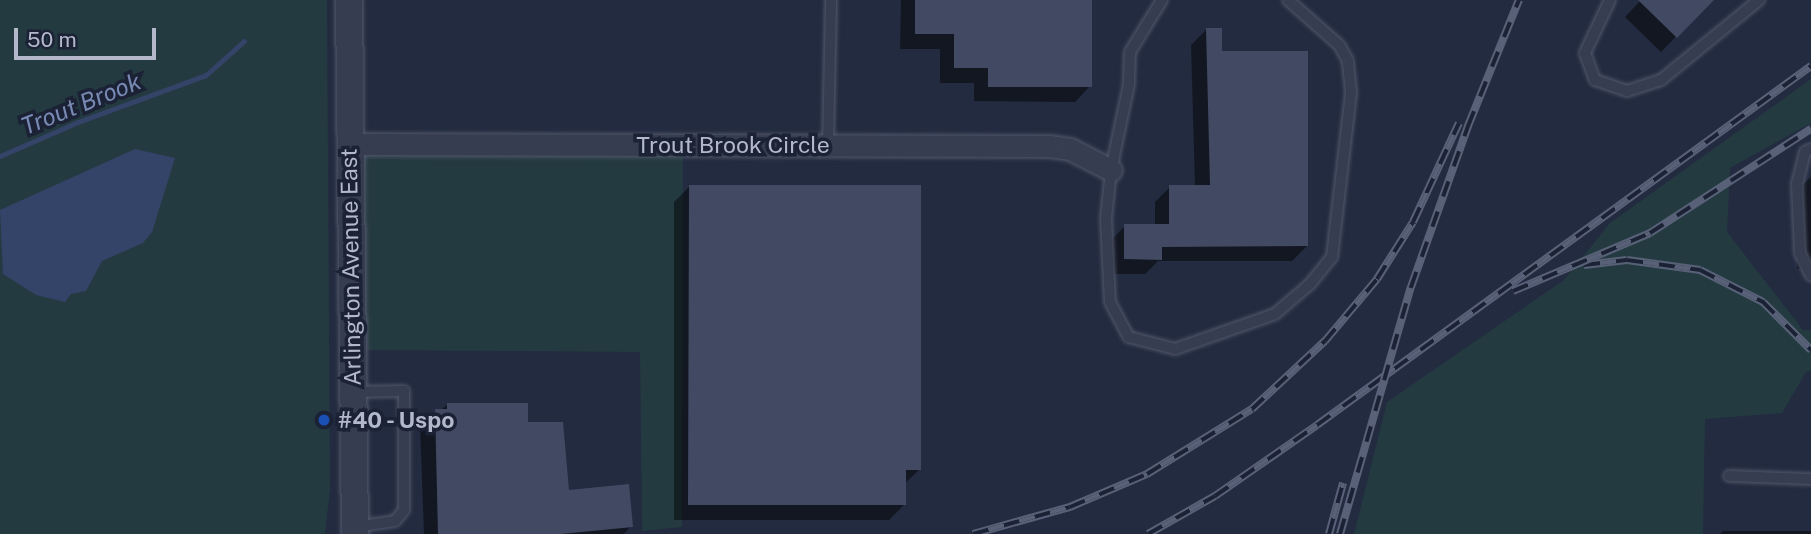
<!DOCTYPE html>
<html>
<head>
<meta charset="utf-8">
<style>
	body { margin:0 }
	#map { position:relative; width:1811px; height:534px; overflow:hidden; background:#222b40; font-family:"Public Sans",sans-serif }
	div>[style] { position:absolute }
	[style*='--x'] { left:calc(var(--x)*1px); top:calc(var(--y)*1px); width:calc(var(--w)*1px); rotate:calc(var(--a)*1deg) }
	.green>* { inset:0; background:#243a41 }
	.water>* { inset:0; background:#344368 }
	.shadow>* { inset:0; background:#0007 }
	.stream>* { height:5px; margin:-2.5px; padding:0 2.5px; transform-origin:2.5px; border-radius:2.5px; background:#344368 }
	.building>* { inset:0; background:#414a62 }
	.roads { filter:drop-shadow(0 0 2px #52586b) drop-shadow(0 0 2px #52586b) }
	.service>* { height:10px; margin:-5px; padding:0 5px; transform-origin:5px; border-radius:5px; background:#373d50 }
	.minor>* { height:21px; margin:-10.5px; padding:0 10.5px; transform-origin:10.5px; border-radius:10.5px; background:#373d50 }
	.tertiary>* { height:26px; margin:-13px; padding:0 13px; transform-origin:13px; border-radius:13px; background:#373d50 }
	.rail>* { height:8px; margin-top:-4px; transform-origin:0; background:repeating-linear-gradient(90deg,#1c2235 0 16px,#586177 0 32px); box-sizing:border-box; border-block:2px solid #586177 }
	.dots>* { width:19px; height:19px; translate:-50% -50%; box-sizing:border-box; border:4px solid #1c2235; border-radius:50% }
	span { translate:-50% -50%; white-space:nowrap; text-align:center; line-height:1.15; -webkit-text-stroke:7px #1c2235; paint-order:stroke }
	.street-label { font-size:23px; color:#b3b9cb }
	.poi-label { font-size:23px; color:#b3b9cb; font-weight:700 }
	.left { translate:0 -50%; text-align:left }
	.water-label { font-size:24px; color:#788ab4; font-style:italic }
	.scale { position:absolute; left:14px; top:28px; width:142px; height:32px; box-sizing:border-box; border:4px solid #b3b9cb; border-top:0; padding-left:9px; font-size:21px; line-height:24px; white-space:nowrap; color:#b3b9cb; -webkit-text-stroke:5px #1c2235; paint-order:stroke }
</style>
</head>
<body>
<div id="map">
	<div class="green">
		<i style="clip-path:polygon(0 0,327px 0,330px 489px,325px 534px,0 534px)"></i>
		<i style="clip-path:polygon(1811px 79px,1811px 123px,1730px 168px,1727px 232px,1803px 330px,1811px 330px,1811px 371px,1806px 372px,1782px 413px,1705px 419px,1703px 534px,1354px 534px,1387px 402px,1564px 280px,1610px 223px)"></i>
		<i style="clip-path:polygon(349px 144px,683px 145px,682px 527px,642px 531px,640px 352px,352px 350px)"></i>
	</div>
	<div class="water">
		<i style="clip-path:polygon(135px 149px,175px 158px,152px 232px,143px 243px,102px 261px,86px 291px,71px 294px,65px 302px,36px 295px,3px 274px,0 210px)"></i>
	</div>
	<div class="shadow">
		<i style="clip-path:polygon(901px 0,1090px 0,1090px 86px,1075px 102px,974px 101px,974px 83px,940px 83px,940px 49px,900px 49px)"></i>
		<i style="clip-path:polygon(1641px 0,1711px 0,1661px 52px,1625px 17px)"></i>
		<i style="clip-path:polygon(1206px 30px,1307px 246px,1292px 261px,1158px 261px,1145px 274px,1109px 274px,1110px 241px,1125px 226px,1155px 226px,1155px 202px,1170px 187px,1195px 187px,1191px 45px)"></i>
		<i style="clip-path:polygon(1811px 177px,1811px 269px,1797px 269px,1796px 191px)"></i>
		<i style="clip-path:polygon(689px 187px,919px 470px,904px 484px,904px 505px,889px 520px,674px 520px,674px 202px)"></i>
		<i style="clip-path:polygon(447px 405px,526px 424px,568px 492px,631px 526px,624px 534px,424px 534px,420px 426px)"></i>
		<i style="clip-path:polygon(1723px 531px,1811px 531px,1811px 534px,1720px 534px)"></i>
	</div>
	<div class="stream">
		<i style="--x:0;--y:156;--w:85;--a:-23.6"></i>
		<i style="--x:78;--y:122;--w:136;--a:-20.2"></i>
		<i style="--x:206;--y:75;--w:51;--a:-41.8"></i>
	</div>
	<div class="building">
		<i style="clip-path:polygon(915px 0,1092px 0,1092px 87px,988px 87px,988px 68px,954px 68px,954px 34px,915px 34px)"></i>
		<i style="clip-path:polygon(1638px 0,1714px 0,1677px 38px)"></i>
		<i style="clip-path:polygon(1206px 28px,1222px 28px,1222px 51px,1308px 51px,1308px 246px,1162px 247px,1162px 260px,1124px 259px,1124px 224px,1169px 224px,1169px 185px,1210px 185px)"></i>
		<i style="clip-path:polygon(689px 185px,921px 185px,921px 470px,906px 470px,906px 505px,688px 505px)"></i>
		<i style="clip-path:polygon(447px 403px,528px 403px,528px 422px,563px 422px,569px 490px,629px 484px,633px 527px,561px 534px,438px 534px,435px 409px,447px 409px)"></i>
	</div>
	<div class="roads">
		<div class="service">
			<i style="--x:1162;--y:0;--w:61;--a:121.6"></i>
			<i style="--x:1130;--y:52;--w:32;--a:92"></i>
			<i style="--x:1129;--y:84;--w:88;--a:101.8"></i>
			<i style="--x:1111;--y:170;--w:48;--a:95.9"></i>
			<i style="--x:1106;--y:218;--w:84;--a:87.3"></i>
			<i style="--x:1110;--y:302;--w:40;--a:62"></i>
			<i style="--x:1129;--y:337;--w:48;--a:14.6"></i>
			<i style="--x:1175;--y:349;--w:106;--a:-19.3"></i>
			<i style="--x:1275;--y:314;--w:46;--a:-40.6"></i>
			<i style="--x:1310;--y:284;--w:35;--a:-51"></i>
			<i style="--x:1332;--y:257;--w:166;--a:-83.4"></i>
			<i style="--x:1351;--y:92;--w:31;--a:-96"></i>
			<i style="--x:1348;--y:61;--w:18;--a:-119"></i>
			<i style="--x:1339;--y:45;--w:68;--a:-138.6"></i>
			<i style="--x:1610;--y:0;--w:59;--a:115.3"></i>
			<i style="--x:1585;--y:53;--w:29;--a:70"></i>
			<i style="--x:1595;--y:80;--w:34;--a:19"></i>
			<i style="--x:1627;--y:91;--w:36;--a:-18"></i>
			<i style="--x:1661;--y:80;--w:127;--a:-39.2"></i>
			<i style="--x:828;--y:145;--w:145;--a:-88.8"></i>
			<i style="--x:1811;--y:149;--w:7;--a:153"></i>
			<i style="--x:1805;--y:152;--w:33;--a:104"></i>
			<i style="--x:1797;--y:184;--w:69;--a:87.5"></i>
			<i style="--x:1800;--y:253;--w:25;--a:64"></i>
			<i style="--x:353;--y:392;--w:51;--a:-1.1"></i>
			<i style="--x:404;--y:391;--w:119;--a:90"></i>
			<i style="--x:404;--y:510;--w:14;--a:129"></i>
			<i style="--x:395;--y:521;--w:40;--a:171.5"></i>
			<i style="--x:1729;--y:476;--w:82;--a:2.1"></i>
		</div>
		<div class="minor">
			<i style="--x:349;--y:144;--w:700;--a:0.16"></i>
			<i style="--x:1049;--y:146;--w:21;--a:8"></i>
			<i style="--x:1070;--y:149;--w:46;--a:27.1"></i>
		</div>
		<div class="tertiary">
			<i style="--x:349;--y:0;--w:534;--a:89.36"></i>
		</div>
	</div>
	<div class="rail">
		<i style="--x:1584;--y:265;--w:43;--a:-6.6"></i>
		<i style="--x:1627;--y:260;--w:74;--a:7.8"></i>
		<i style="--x:1700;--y:270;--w:71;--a:26.9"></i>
		<i style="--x:1763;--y:302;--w:68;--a:45"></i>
		<i style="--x:1513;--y:291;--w:149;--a:-22.9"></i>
		<i style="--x:1650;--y:233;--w:192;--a:-32.9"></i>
		<i style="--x:973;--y:534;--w:101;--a:-15.6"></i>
		<i style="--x:1070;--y:507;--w:84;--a:-23.2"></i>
		<i style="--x:1147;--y:474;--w:123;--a:-31.8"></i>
		<i style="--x:1252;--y:409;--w:100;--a:-43"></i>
		<i style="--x:1325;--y:341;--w:81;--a:-50"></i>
		<i style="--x:1377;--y:279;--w:67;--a:-57.7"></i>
		<i style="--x:1413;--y:222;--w:109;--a:-65.1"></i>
		<i style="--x:1148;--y:534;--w:77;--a:-29.6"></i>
		<i style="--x:1215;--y:496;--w:124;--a:-34.8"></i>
		<i style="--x:1317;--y:425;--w:611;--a:-36.01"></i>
		<i style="--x:1329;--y:534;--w:53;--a:-74.6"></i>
		<i style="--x:1340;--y:534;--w:257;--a:-74"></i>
		<i style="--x:1411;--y:287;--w:171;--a:-70.5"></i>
		<i style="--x:1468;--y:126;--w:136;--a:-68"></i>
	</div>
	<div class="dots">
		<i style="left:324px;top:420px;background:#1a4fb4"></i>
	</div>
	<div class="street-label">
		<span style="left:733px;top:145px">Trout Brook Circle</span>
		<span style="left:351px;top:267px;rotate:-91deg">Arlington Avenue East</span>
	</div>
	<div class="poi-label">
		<span class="left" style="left:338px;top:420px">#40 - Uspo</span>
	</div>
	<div class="water-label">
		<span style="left:81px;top:104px;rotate:-22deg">Trout Brook</span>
	</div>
	<div class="scale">50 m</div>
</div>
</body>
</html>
